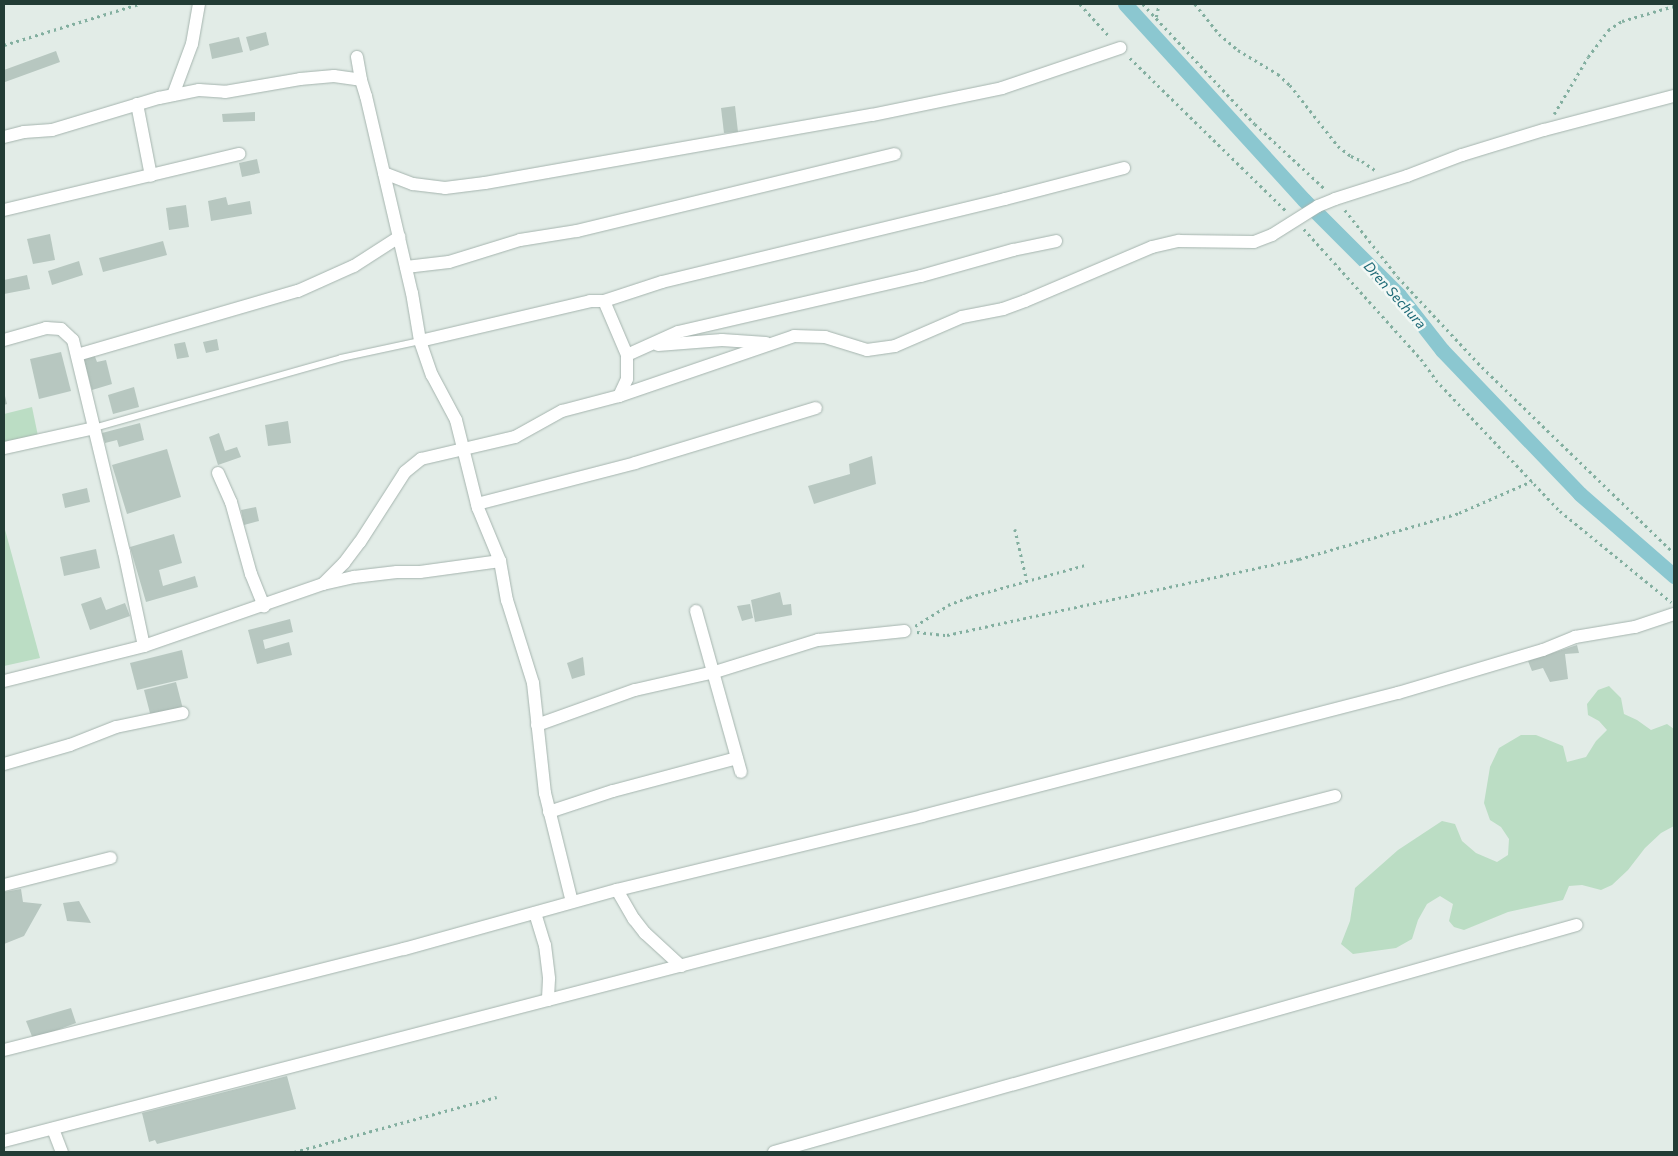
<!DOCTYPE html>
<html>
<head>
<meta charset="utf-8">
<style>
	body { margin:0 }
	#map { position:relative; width:1678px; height:1156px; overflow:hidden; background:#e2ece7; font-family:Commissioner,sans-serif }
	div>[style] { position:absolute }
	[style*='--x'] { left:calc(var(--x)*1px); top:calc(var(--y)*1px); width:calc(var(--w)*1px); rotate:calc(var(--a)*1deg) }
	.green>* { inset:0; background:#bbddc4 }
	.canal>* { height:15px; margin:-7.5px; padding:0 7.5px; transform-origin:7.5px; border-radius:7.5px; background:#8bc7d0 }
	.building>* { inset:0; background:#b7c7c0 }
	.path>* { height:2.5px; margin-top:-1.25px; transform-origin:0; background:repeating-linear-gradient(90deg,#83afa0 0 2.5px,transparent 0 6.5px) }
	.roads { filter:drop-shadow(0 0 1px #a5b4ae) drop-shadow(0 0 1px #a5b4ae) }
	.service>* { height:6px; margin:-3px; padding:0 3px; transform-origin:3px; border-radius:3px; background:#fff }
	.minor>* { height:12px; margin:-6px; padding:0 6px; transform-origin:6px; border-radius:6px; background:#fff }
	span { translate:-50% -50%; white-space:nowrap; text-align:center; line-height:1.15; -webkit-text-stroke:5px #f2f8f5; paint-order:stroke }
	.water-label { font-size:14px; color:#1e6a77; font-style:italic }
	.frame { position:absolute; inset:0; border:5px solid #223c35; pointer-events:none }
</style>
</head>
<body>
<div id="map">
	<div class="green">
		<i style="clip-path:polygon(32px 407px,38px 436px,4px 444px,4px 414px)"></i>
		<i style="clip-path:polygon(4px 526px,40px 658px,4px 666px)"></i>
		<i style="clip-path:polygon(1609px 686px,1621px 698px,1624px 714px,1637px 720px,1651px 730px,1667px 724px,1674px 729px,1674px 826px,1661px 833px,1645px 848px,1628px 870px,1612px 885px,1601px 890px,1582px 885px,1569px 886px,1563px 900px,1508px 912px,1464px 930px,1454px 927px,1449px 921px,1453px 904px,1440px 896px,1427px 904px,1418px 920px,1412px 939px,1396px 948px,1353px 954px,1341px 944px,1350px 921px,1355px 888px,1398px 850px,1442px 821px,1455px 824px,1462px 841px,1476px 853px,1497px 862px,1508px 855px,1509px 839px,1501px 827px,1490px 820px,1484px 803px,1490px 767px,1499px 748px,1521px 735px,1536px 735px,1563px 746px,1567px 762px,1586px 757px,1596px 741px,1607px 730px,1599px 721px,1588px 715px,1587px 704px,1598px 690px)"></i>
	</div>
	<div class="canal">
		<i style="--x:1125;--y:4;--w:265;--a:47.6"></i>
		<i style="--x:1304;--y:200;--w:134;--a:45"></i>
		<i style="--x:1399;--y:295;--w:70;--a:52"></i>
		<i style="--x:1442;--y:350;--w:199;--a:46.2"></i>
		<i style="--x:1580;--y:494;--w:125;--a:41.1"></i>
	</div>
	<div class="building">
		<i style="clip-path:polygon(266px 32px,269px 45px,250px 51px,246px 37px)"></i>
		<i style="clip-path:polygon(239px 37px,243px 52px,212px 59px,209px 44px)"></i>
		<i style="clip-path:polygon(56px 51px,60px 62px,5px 82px,4px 70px)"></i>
		<i style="clip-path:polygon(735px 106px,738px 132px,724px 133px,721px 108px)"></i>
		<i style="clip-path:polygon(255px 112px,255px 121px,223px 122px,222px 114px)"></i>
		<i style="clip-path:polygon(257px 159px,260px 173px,242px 177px,239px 163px)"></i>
		<i style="clip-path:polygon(226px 197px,228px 205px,250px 201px,252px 214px,211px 221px,208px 201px)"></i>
		<i style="clip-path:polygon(186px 205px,189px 227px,169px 230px,166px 208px)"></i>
		<i style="clip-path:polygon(50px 234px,55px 260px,33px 264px,27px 239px)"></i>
		<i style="clip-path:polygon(163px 241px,167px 255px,103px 272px,99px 258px)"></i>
		<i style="clip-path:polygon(79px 261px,83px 275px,52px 285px,48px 271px)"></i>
		<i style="clip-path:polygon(27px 275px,30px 289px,4px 294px,4px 280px)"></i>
		<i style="clip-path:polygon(217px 339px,219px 350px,206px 353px,203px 342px)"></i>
		<i style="clip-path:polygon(185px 342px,189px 357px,177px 359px,174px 344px)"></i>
		<i style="clip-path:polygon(61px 352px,71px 391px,39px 399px,30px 359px)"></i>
		<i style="clip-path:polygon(94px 354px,97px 362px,106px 360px,112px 384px,92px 390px,83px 357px)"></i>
		<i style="clip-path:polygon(134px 387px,139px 407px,113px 414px,108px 395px)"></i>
		<i style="clip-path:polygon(4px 392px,7px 404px,4px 405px)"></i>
		<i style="clip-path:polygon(288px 421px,291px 443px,268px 446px,265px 425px)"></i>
		<i style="clip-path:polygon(140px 423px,144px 440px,119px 447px,117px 440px,105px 443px,102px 433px)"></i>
		<i style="clip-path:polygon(219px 433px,225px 451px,237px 447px,241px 457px,218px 465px,209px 437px)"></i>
		<i style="clip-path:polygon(167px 449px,181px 497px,127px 514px,112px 465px)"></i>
		<i style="clip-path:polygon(872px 456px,876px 484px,814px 504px,808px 486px,850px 474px,849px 464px)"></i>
		<i style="clip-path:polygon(87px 488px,90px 502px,65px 508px,62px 494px)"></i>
		<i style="clip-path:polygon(256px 507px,259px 521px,244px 525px,241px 510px)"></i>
		<i style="clip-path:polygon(174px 534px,182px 563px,159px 570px,163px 586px,195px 576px,198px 587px,146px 602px,130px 547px)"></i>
		<i style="clip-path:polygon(96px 549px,100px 568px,64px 576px,60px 557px)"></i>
		<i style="clip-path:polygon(780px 592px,783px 605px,791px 604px,792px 615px,755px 622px,751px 600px)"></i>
		<i style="clip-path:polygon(101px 597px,106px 610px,125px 603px,130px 616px,90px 630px,81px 604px)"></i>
		<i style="clip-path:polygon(750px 604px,753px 618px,742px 621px,737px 606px)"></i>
		<i style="clip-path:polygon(290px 619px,293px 632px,263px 640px,265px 649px,289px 642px,292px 655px,257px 664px,248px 630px)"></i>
		<i style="clip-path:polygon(1577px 645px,1579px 653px,1565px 654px,1568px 679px,1550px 682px,1543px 668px,1532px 671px,1528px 661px)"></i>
		<i style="clip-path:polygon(182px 650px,188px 678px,137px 690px,130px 663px)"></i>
		<i style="clip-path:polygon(583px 657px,585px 675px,572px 679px,567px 663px)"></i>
		<i style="clip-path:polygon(176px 682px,183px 709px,151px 717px,144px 690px)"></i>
		<i style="clip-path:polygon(21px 889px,23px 902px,42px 904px,24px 936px,4px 944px,4px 892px)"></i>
		<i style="clip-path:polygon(79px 901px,91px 923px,67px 921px,63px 903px)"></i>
		<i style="clip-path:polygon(71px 1008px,76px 1023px,33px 1039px,26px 1021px)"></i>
		<i style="clip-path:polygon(287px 1076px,296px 1109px,157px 1144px,155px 1140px,149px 1142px,142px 1113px)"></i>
	</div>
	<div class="path">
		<i style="--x:1080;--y:4;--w:45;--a:47.7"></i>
		<i style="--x:1143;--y:4;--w:164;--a:47"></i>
		<i style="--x:1255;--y:124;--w:97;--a:42.9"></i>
		<i style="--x:1195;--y:4;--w:38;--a:51"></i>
		<i style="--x:1219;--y:34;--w:25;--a:40"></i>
		<i style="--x:1238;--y:50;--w:47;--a:31"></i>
		<i style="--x:1278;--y:74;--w:16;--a:43"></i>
		<i style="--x:1290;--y:85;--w:78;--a:51.8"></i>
		<i style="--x:1338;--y:146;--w:16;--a:38"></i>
		<i style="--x:1351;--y:156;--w:12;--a:24"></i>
		<i style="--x:1362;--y:161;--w:19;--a:35"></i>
		<i style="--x:1156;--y:17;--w:13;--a:-77"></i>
		<i style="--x:4;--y:45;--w:141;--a:-16.9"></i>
		<i style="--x:1130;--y:58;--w:219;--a:44.4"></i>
		<i style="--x:1554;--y:114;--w:66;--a:-59.2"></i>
		<i style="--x:1588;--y:57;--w:34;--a:-53"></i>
		<i style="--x:1608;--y:30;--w:17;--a:-33"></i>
		<i style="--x:1622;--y:21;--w:54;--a:-16.1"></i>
		<i style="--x:1345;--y:210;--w:85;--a:51.7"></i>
		<i style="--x:1398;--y:277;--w:123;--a:47"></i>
		<i style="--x:1482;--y:367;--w:267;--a:44.1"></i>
		<i style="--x:1304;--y:229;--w:175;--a:48"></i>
		<i style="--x:1421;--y:359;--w:26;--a:54"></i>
		<i style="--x:1436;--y:380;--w:180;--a:46.6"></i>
		<i style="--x:1560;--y:511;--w:144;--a:39.3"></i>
		<i style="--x:1015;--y:529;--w:53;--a:77"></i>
		<i style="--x:915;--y:626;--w:39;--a:-32"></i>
		<i style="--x:948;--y:605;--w:22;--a:-21"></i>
		<i style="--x:969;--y:597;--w:120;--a:-15.4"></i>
		<i style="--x:917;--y:632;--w:30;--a:6"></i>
		<i style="--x:947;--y:635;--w:360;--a:-12.2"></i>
		<i style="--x:1299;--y:559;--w:166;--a:-16"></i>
		<i style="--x:1459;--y:513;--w:80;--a:-23.7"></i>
		<i style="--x:294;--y:1152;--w:210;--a:-15.2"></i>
	</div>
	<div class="roads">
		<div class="service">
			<i style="--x:94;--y:428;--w:257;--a:-15.8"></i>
			<i style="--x:341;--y:358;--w:81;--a:-12.1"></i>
		</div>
		<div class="minor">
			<i style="--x:357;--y:57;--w:23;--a:80"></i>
			<i style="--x:361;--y:80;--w:17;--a:73"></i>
			<i style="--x:366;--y:96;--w:202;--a:76.9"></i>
			<i style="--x:412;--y:293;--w:49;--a:80.5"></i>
			<i style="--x:420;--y:341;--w:36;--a:71"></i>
			<i style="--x:432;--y:375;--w:51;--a:61.9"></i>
			<i style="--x:456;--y:420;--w:91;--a:76"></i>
			<i style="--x:478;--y:508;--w:57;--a:67.5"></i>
			<i style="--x:500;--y:561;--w:40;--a:80"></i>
			<i style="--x:507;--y:600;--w:87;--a:72.6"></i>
			<i style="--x:533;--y:683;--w:111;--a:83.8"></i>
			<i style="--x:545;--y:793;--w:112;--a:76.1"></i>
			<i style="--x:173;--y:95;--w:54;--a:-69.6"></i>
			<i style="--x:192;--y:44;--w:41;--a:-80.1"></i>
			<i style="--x:137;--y:104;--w:73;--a:79"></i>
			<i style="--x:4;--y:137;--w:21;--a:-14"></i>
			<i style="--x:24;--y:132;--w:28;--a:-4"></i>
			<i style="--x:52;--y:130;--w:112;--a:-16.7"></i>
			<i style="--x:159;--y:98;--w:41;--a:-11.3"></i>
			<i style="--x:199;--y:90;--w:26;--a:4"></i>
			<i style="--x:225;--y:92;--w:76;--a:-9.8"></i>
			<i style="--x:300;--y:79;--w:34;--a:-5"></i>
			<i style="--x:334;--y:76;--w:27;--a:8"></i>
			<i style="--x:384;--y:173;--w:31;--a:21"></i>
			<i style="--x:413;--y:184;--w:32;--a:7"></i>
			<i style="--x:445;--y:188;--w:40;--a:-7.1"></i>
			<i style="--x:485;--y:183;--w:393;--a:-10"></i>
			<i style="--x:872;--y:115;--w:133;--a:-11.7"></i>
			<i style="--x:1002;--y:88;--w:125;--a:-18.7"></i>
			<i style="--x:4;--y:210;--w:242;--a:-13.4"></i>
			<i style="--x:406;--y:267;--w:43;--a:-6.6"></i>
			<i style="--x:449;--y:262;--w:74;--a:-17.2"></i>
			<i style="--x:520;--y:240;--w:58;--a:-9"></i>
			<i style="--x:577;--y:231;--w:327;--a:-13.6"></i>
			<i style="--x:604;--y:301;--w:59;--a:66.9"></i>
			<i style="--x:627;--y:355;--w:24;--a:90"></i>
			<i style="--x:627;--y:379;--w:19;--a:115"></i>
			<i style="--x:4;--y:340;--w:44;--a:-15.9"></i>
			<i style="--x:46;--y:328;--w:15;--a:4"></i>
			<i style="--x:61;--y:329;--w:16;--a:43"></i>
			<i style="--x:73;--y:340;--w:218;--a:76.5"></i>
			<i style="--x:124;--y:552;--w:96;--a:78"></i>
			<i style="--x:420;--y:341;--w:175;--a:-13.2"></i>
			<i style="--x:590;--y:301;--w:14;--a:0"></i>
			<i style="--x:604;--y:301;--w:61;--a:-18.1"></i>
			<i style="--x:662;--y:282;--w:353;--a:-13.6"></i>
			<i style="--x:1005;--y:199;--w:123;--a:-14.6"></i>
			<i style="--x:658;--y:345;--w:64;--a:-4.5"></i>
			<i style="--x:722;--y:340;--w:44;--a:3.9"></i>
			<i style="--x:77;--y:355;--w:230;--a:-16.2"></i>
			<i style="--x:298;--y:291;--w:61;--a:-24.1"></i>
			<i style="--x:354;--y:266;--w:54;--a:-32.8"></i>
			<i style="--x:627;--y:355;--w:56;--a:-24.3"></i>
			<i style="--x:678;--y:332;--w:249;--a:-13"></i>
			<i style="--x:921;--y:276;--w:96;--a:-15.8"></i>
			<i style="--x:1013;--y:250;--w:44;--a:-11.8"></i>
			<i style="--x:4;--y:448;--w:92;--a:-12.5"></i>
			<i style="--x:218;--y:473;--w:32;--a:66"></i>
			<i style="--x:231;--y:502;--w:75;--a:74.5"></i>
			<i style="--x:251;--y:574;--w:35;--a:68"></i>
			<i style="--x:477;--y:504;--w:163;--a:-14.5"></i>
			<i style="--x:635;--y:463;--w:189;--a:-16.9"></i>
			<i style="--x:323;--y:584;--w:30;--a:-45"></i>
			<i style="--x:344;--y:563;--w:26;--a:-53"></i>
			<i style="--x:360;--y:542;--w:83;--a:-57.3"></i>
			<i style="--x:405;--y:472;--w:21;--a:-39"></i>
			<i style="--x:421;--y:459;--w:97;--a:-13.2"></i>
			<i style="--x:515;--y:437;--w:54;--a:-29"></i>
			<i style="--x:562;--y:411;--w:59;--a:-14.7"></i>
			<i style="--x:619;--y:396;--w:185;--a:-18.9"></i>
			<i style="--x:794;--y:336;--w:31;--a:2"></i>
			<i style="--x:825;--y:337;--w:44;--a:17.2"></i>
			<i style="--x:867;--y:350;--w:28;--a:-8"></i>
			<i style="--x:895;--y:346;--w:73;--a:-23.4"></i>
			<i style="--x:962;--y:317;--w:42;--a:-11"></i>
			<i style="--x:1003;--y:309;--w:23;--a:-20"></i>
			<i style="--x:1025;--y:301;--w:138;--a:-23"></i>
			<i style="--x:1152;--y:247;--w:28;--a:-13"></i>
			<i style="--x:1179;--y:241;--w:75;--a:0.8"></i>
			<i style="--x:1254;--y:242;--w:19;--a:-21"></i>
			<i style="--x:1272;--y:235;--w:54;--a:-32.2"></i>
			<i style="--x:1318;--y:206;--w:18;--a:-22"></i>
			<i style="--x:1335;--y:199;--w:76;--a:-17.7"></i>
			<i style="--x:1407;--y:176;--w:59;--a:-20.9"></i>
			<i style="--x:1462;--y:155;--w:86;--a:-17"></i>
			<i style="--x:1544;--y:130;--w:134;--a:-14.7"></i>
			<i style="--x:696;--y:611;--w:167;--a:74.4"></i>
			<i style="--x:4;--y:681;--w:144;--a:-14"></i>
			<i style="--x:144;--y:646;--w:189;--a:-19.1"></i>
			<i style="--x:323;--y:584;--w:32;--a:-13"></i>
			<i style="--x:354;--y:577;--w:43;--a:-6.6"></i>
			<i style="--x:397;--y:572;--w:23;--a:0"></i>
			<i style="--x:420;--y:572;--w:81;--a:-7.8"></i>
			<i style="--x:537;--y:725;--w:104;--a:-19.7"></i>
			<i style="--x:635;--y:690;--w:82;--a:-12.7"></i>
			<i style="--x:715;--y:672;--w:108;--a:-17.3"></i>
			<i style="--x:818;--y:640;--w:87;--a:-5.9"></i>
			<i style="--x:4;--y:764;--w:69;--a:-16.1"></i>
			<i style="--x:70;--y:745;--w:49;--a:-21.4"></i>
			<i style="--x:116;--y:727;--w:68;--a:-11.8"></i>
			<i style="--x:549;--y:812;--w:67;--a:-18.2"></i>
			<i style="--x:613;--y:791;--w:128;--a:-14.9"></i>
			<i style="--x:4;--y:885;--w:110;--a:-14.2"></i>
			<i style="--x:617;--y:890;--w:34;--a:60"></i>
			<i style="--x:634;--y:919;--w:18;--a:52"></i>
			<i style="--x:645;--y:933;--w:49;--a:42.5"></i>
			<i style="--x:535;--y:913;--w:34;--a:73"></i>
			<i style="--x:545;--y:945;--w:34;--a:83"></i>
			<i style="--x:549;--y:979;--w:21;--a:93"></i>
			<i style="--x:4;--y:1050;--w:413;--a:-14.2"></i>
			<i style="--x:404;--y:949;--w:221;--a:-15.5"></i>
			<i style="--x:617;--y:890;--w:314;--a:-13.6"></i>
			<i style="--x:922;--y:816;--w:492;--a:-14.5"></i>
			<i style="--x:1398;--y:693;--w:151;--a:-16.5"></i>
			<i style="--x:1543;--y:650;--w:35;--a:-22"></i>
			<i style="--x:1575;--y:637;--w:61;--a:-9.5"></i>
			<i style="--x:1635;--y:627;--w:41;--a:-18.4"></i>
			<i style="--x:53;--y:1129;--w:25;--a:69"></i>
			<i style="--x:4;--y:1141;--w:1375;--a:-14.53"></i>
			<i style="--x:774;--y:1152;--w:834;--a:-15.8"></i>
		</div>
	</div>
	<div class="water-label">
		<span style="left:1395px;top:295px;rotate:48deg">Dren Sechura</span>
	</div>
	<div class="frame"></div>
</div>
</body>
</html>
